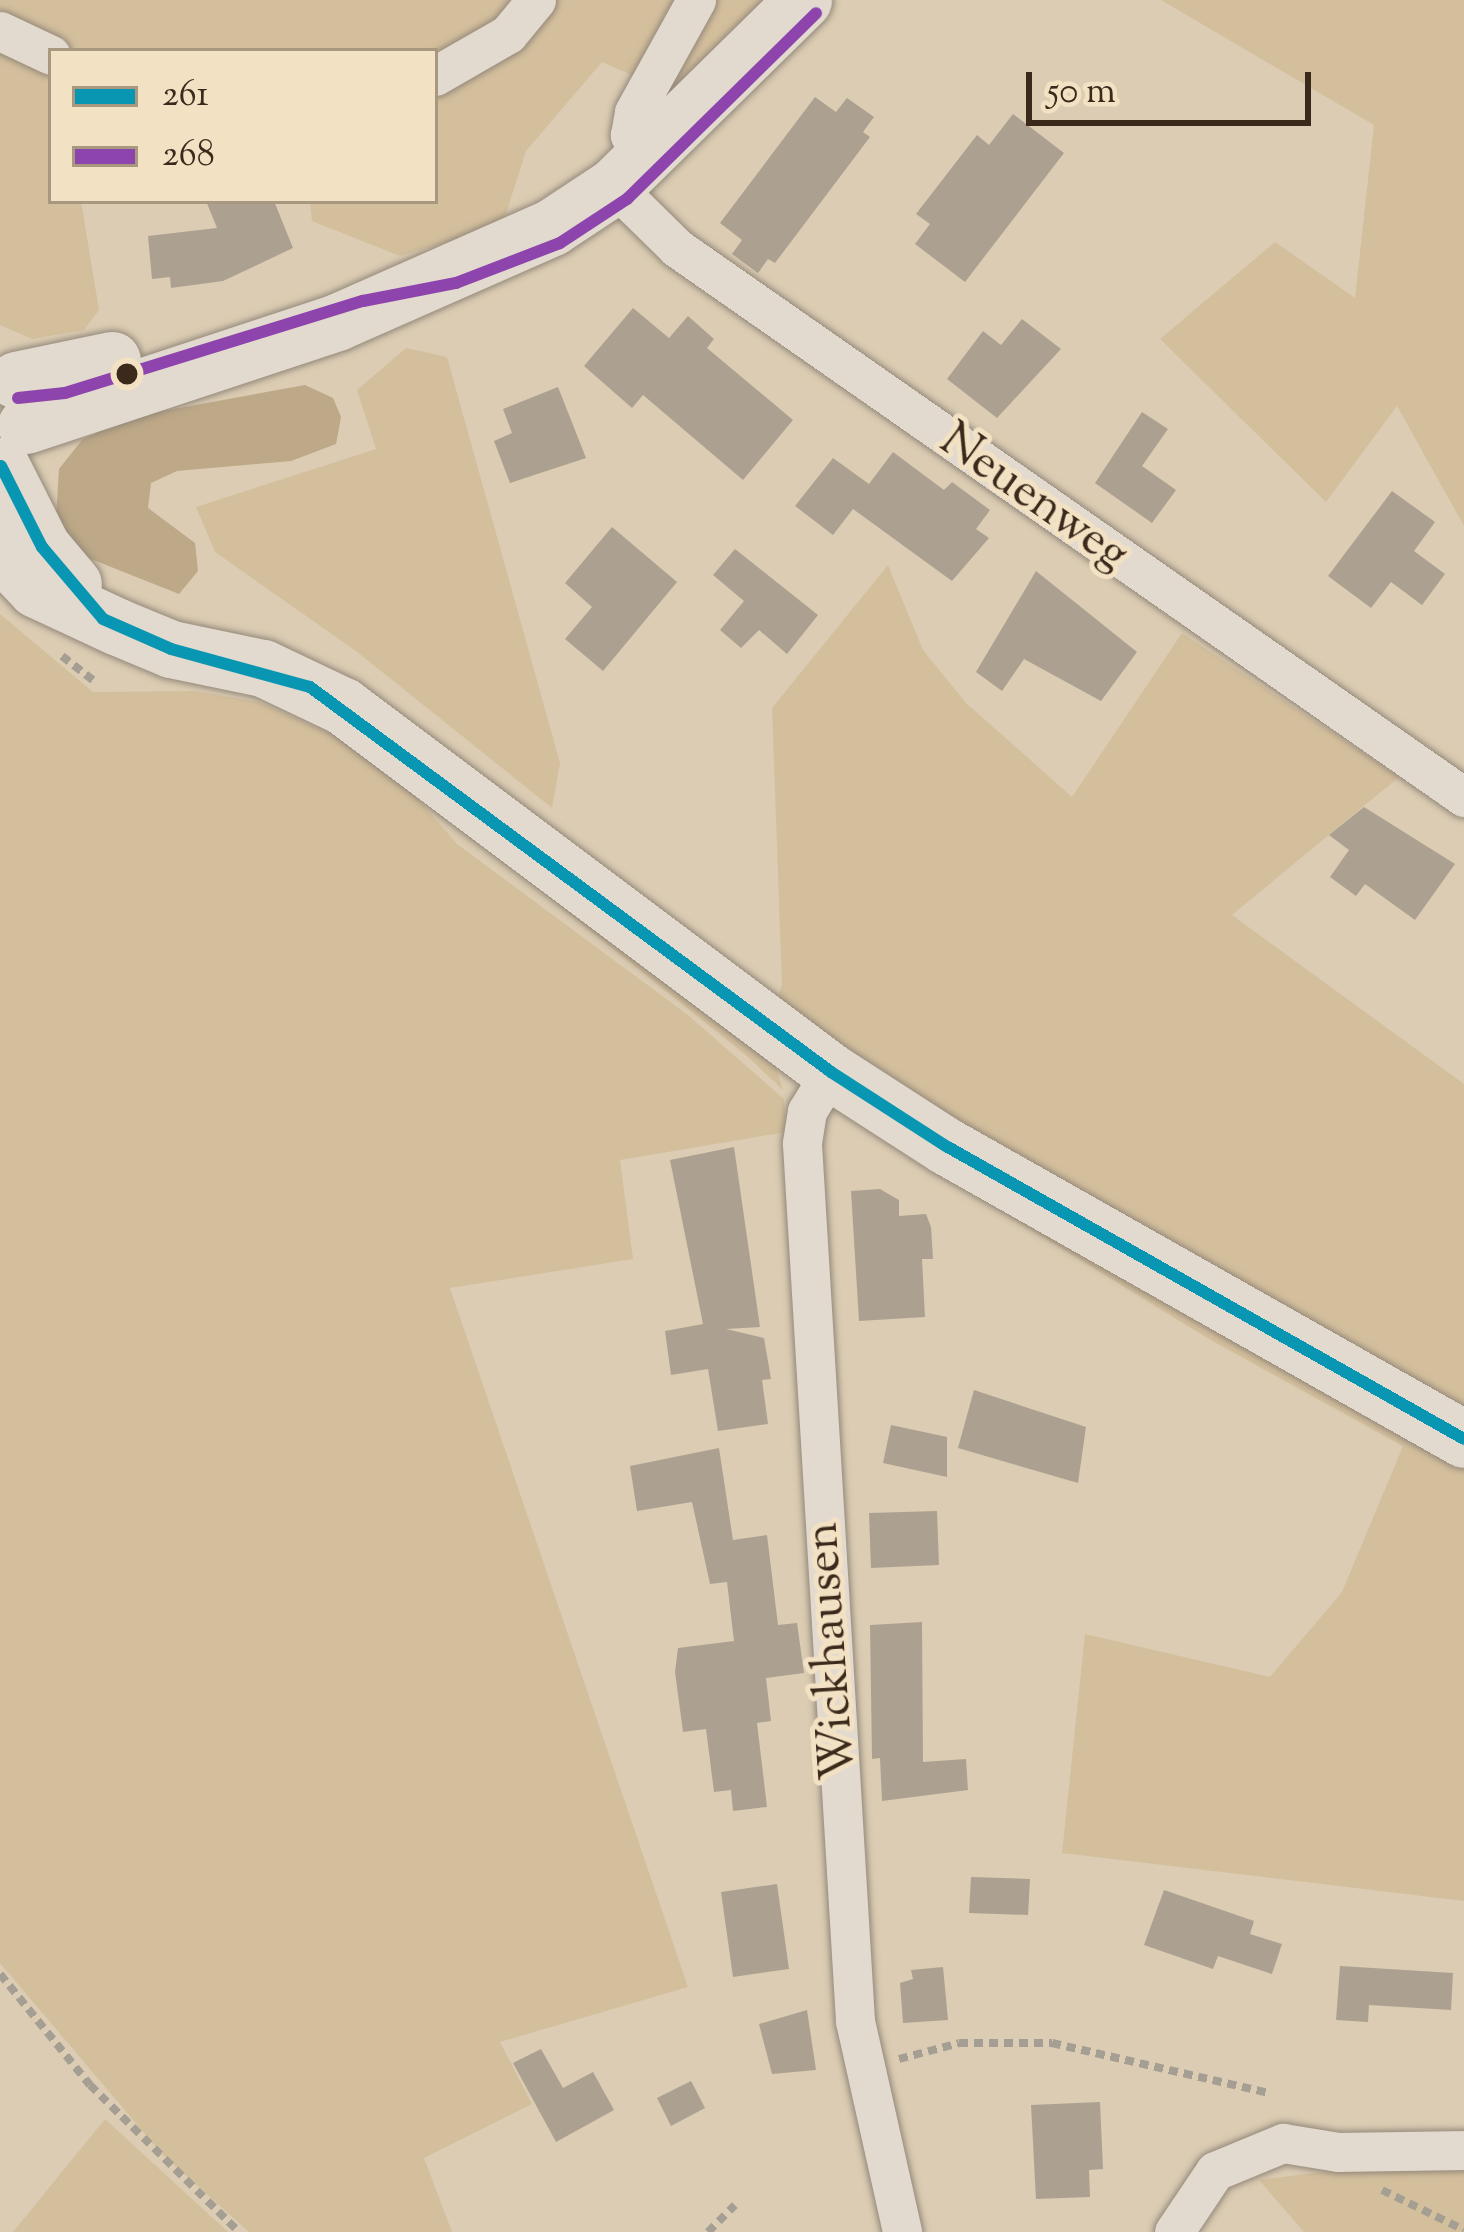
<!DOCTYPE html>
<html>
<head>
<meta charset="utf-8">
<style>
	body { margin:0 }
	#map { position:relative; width:1464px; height:2232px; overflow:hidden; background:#dbccb3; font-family:"Sorts Mill Goudy",serif }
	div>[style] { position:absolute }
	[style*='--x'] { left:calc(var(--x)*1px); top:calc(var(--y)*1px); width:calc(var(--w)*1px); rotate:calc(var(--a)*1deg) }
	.green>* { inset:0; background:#d4bf9d }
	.water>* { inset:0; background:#bda887 }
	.building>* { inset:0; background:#aca190 }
	.path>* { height:8px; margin-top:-4px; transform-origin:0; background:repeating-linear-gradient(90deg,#a59e93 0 9px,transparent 0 15px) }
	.roads { filter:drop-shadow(0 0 3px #94897a) drop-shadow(0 0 3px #94897a) }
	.street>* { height:39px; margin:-19.5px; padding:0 19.5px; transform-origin:19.5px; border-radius:19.5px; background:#e2dace }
	.secondary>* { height:57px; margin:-28.5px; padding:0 28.5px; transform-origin:28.5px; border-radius:28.5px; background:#e2dace }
	.bus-1>* { height:12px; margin:-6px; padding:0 6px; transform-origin:6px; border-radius:6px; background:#0996b3 }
	.bus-2>* { height:12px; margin:-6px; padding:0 6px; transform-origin:6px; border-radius:6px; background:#8e44ad }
	.dots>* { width:33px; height:33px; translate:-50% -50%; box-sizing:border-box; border:6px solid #f3e1c3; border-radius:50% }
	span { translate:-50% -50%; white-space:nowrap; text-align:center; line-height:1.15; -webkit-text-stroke:10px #f3e1c3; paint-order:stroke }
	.street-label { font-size:48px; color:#3b2a1c }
	.legend { position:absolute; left:48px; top:48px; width:390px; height:156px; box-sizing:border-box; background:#f3e1c3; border:3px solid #a99880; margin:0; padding:15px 21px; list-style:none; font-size:36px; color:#3b2a1c }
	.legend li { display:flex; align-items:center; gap:24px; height:60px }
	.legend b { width:60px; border:3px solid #a99880 }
	.scale { position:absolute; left:1026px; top:72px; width:285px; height:54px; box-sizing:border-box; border:6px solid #3b2a1c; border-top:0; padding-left:15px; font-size:36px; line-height:42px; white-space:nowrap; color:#3b2a1c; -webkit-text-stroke:9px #f3e1c3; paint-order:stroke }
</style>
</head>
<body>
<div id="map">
	<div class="green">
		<i style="clip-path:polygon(0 0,777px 0,658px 121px,634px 76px,602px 62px,526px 151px,502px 226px,400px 256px,312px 221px,310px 201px,435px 201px,435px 51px,51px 51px,51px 201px,81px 201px,99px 310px,84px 330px,32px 339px,0 325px)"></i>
		<i style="clip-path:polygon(1161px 0,1464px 0,1464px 526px,1397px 406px,1326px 502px,1160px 339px,1275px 242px,1355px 298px,1374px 125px)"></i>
		<i style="clip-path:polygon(406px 348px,447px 357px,560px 763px,552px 808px,356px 651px,215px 552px,196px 507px,376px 449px,357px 390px)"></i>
		<i style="clip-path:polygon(888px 565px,923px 650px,966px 703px,1072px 797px,1182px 633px,1399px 777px,1232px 915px,1464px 1084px,1464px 1422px,1038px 1180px,775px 1009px,782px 984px,772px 708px)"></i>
		<i style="clip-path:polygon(0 614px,93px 692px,195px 691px,259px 702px,335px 736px,410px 790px,457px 844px,688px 1015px,784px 1099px,786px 1132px,620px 1160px,633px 1259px,450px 1288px,688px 1987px,500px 2042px,532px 2104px,424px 2158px,452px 2232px,249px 2232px,162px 2154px,0 1963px)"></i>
		<i style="clip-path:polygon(452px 820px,770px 1050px,783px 1090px,747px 1056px)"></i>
		<i style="clip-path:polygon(852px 1114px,1464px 1458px,1464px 1901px,1062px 1853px,1085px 1634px,1270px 1677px,1342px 1592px,1403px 1446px,1209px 1339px,846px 1116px)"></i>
		<i style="clip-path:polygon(105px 2119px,228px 2232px,13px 2232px)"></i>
		<i style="clip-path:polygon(1464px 2154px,1464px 2232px,1304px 2232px,1259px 2180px)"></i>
	</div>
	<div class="water">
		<i style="clip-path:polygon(305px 385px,333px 398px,341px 417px,336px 444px,291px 461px,177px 471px,151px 483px,148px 508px,195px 543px,198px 571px,179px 594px,86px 557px,56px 520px,59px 469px,82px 440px,130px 417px)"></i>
	</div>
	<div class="building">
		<i style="clip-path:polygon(815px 97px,836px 112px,847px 98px,874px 117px,863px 132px,870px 137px,775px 263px,768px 259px,758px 273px,732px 254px,742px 240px,720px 223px)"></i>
		<i style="clip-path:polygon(1013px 114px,1064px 153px,965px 282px,915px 244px,930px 224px,916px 214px,977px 135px,989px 145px)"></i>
		<i style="clip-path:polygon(206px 201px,274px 201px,293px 248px,223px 281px,171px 288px,170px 277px,152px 279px,148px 236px,217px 228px)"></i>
		<i style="clip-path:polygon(633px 308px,669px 338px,688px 316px,714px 339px,707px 348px,793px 420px,743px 480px,643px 395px,632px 408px,584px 366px)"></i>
		<i style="clip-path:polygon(1022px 319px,1061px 349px,997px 418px,947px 379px,983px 331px,1001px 345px)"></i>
		<i style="clip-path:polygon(558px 387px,586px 458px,510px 483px,494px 441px,512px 433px,503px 409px)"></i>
		<i style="clip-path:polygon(1142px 412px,1168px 429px,1142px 466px,1176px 490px,1152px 523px,1095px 483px)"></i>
		<i style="clip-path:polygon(893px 452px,944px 490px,952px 482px,990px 510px,976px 529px,989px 538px,952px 581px,853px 509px,833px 535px,795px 506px,833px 458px,869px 484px)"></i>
		<i style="clip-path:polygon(1392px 491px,1435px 522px,1414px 551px,1445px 574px,1422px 605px,1391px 582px,1371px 608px,1328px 576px)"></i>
		<i style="clip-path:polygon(612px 527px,677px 582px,603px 671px,565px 639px,592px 607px,565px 583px)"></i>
		<i style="clip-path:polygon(735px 549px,818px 615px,787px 654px,759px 630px,741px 648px,720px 630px,744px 601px,713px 575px)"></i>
		<i style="clip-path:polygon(1036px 571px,1137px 652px,1101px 701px,1024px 659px,1002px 691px,976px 672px)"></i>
		<i style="clip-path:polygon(1364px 807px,1455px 864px,1415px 920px,1365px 884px,1356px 896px,1330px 877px,1349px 850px,1329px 835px)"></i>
		<i style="clip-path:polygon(734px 1147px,760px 1327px,726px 1329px,764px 1338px,771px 1379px,762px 1380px,768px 1424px,718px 1431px,708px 1369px,671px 1375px,665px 1331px,703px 1324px,670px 1160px)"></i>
		<i style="clip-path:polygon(880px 1189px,899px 1200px,899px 1216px,926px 1214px,931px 1227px,933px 1259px,922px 1259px,925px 1317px,859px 1321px,851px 1191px)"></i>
		<i style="clip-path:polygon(974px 1390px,1086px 1427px,1078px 1483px,958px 1448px)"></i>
		<i style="clip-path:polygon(891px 1425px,947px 1437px,947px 1477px,883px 1463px)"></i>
		<i style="clip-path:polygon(719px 1448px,733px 1540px,767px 1535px,778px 1625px,797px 1623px,804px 1673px,766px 1678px,771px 1721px,757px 1723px,767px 1807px,733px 1811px,731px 1790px,714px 1792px,706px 1729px,683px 1732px,675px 1672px,678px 1648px,734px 1641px,727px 1582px,710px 1584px,692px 1502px,637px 1511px,630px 1466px)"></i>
		<i style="clip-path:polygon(937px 1511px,939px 1565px,871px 1568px,869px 1513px)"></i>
		<i style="clip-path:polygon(922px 1622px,923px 1762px,966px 1759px,968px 1790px,882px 1801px,880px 1758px,872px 1759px,870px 1625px)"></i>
		<i style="clip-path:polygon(971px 1877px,1030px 1879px,1028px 1915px,969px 1913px)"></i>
		<i style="clip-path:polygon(777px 1884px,789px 1969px,733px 1977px,721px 1892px)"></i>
		<i style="clip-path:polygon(1164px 1890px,1254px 1921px,1250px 1934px,1282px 1944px,1272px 1974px,1218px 1956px,1213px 1969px,1144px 1945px)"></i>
		<i style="clip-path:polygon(1340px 1966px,1453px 1973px,1451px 2010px,1369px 2005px,1368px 2022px,1336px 2020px)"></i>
		<i style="clip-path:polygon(943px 1967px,948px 2020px,903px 2023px,900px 1983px,913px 1979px,911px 1970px)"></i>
		<i style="clip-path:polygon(807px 2010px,816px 2070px,772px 2074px,759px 2024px)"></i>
		<i style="clip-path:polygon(541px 2049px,563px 2088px,593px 2072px,614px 2110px,556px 2142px,513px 2063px)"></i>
		<i style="clip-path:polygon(691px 2081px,705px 2108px,671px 2126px,657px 2098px)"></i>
		<i style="clip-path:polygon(1100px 2102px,1103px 2169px,1089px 2170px,1090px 2197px,1036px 2199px,1031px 2105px)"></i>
	</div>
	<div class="path">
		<i style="--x:62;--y:656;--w:39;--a:38"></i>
		<i style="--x:0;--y:1974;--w:143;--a:51"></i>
		<i style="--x:90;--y:2085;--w:209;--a:44.6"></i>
		<i style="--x:899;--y:2059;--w:62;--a:-14.9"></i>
		<i style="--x:959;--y:2043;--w:93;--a:0"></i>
		<i style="--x:1052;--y:2043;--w:222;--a:13"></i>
		<i style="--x:1382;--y:2190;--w:91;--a:26"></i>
		<i style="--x:708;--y:2232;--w:38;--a:-45"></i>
	</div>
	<div class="roads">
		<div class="street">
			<i style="--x:0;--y:31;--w:56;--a:25.2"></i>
			<i style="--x:435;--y:76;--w:84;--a:-29.9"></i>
			<i style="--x:508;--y:34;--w:44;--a:-50.5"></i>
			<i style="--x:642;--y:160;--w:28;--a:-116"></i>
			<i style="--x:630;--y:135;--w:23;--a:-80"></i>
			<i style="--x:634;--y:112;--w:128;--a:-61"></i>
			<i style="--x:614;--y:186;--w:88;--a:44.5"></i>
			<i style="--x:677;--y:248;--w:960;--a:34.9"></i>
			<i style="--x:831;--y:1072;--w:46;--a:121.6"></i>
			<i style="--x:807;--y:1111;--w:33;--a:99"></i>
			<i style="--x:802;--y:1144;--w:879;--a:86.54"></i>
			<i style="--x:855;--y:2021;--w:216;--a:77.4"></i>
			<i style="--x:1174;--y:2232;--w:73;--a:-56.1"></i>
			<i style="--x:1215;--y:2171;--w:74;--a:-22.4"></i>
			<i style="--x:1283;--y:2143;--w:56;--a:9.3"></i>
			<i style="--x:1338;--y:2152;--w:126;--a:-0.9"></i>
		</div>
		<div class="secondary">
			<i style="--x:16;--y:380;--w:98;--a:-11.8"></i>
			<i style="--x:26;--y:425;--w:328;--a:-18.3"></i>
			<i style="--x:337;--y:322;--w:235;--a:-23.8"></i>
			<i style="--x:552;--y:227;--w:74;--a:-33.5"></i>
			<i style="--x:614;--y:186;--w:265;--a:-44.5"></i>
			<i style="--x:1;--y:466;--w:91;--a:63.2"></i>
			<i style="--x:42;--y:547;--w:48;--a:50"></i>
			<i style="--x:0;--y:551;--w:52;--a:46.5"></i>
			<i style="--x:36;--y:589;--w:90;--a:24.9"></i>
			<i style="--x:118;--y:627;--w:57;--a:22.5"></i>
			<i style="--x:171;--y:649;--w:94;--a:11.7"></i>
			<i style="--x:263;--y:668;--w:89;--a:25.4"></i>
			<i style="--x:343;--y:706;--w:610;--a:36.87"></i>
			<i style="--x:831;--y:1072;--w:137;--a:32.8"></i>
			<i style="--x:946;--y:1146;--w:595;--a:29.49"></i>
		</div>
	</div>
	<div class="bus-1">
		<i style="--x:1;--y:466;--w:91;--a:63.2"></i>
		<i style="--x:42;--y:547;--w:94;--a:49.7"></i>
		<i style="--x:103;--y:619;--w:74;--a:23.8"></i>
		<i style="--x:171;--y:649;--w:144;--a:15.3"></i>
		<i style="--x:310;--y:687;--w:648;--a:36.46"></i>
		<i style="--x:831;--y:1072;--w:137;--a:32.8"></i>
		<i style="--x:946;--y:1146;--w:595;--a:29.49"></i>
	</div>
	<div class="bus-2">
		<i style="--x:18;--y:398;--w:47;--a:-6.1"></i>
		<i style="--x:65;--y:393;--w:312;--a:-17.2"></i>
		<i style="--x:363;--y:301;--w:95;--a:-11"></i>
		<i style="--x:456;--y:283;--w:111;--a:-21"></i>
		<i style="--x:560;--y:243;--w:80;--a:-33.3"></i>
		<i style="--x:627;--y:199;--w:265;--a:-44.5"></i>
	</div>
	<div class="dots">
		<i style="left:127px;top:374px;background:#3b2a1c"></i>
	</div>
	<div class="street-label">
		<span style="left:1033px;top:499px;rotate:35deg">Neuenweg</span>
		<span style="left:833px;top:1651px;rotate:-94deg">Wickhausen</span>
	</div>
	<ul class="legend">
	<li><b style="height:15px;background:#0996b3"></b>261</li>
	<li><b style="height:15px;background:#8e44ad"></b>268</li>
	</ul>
	<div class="scale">50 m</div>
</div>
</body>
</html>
